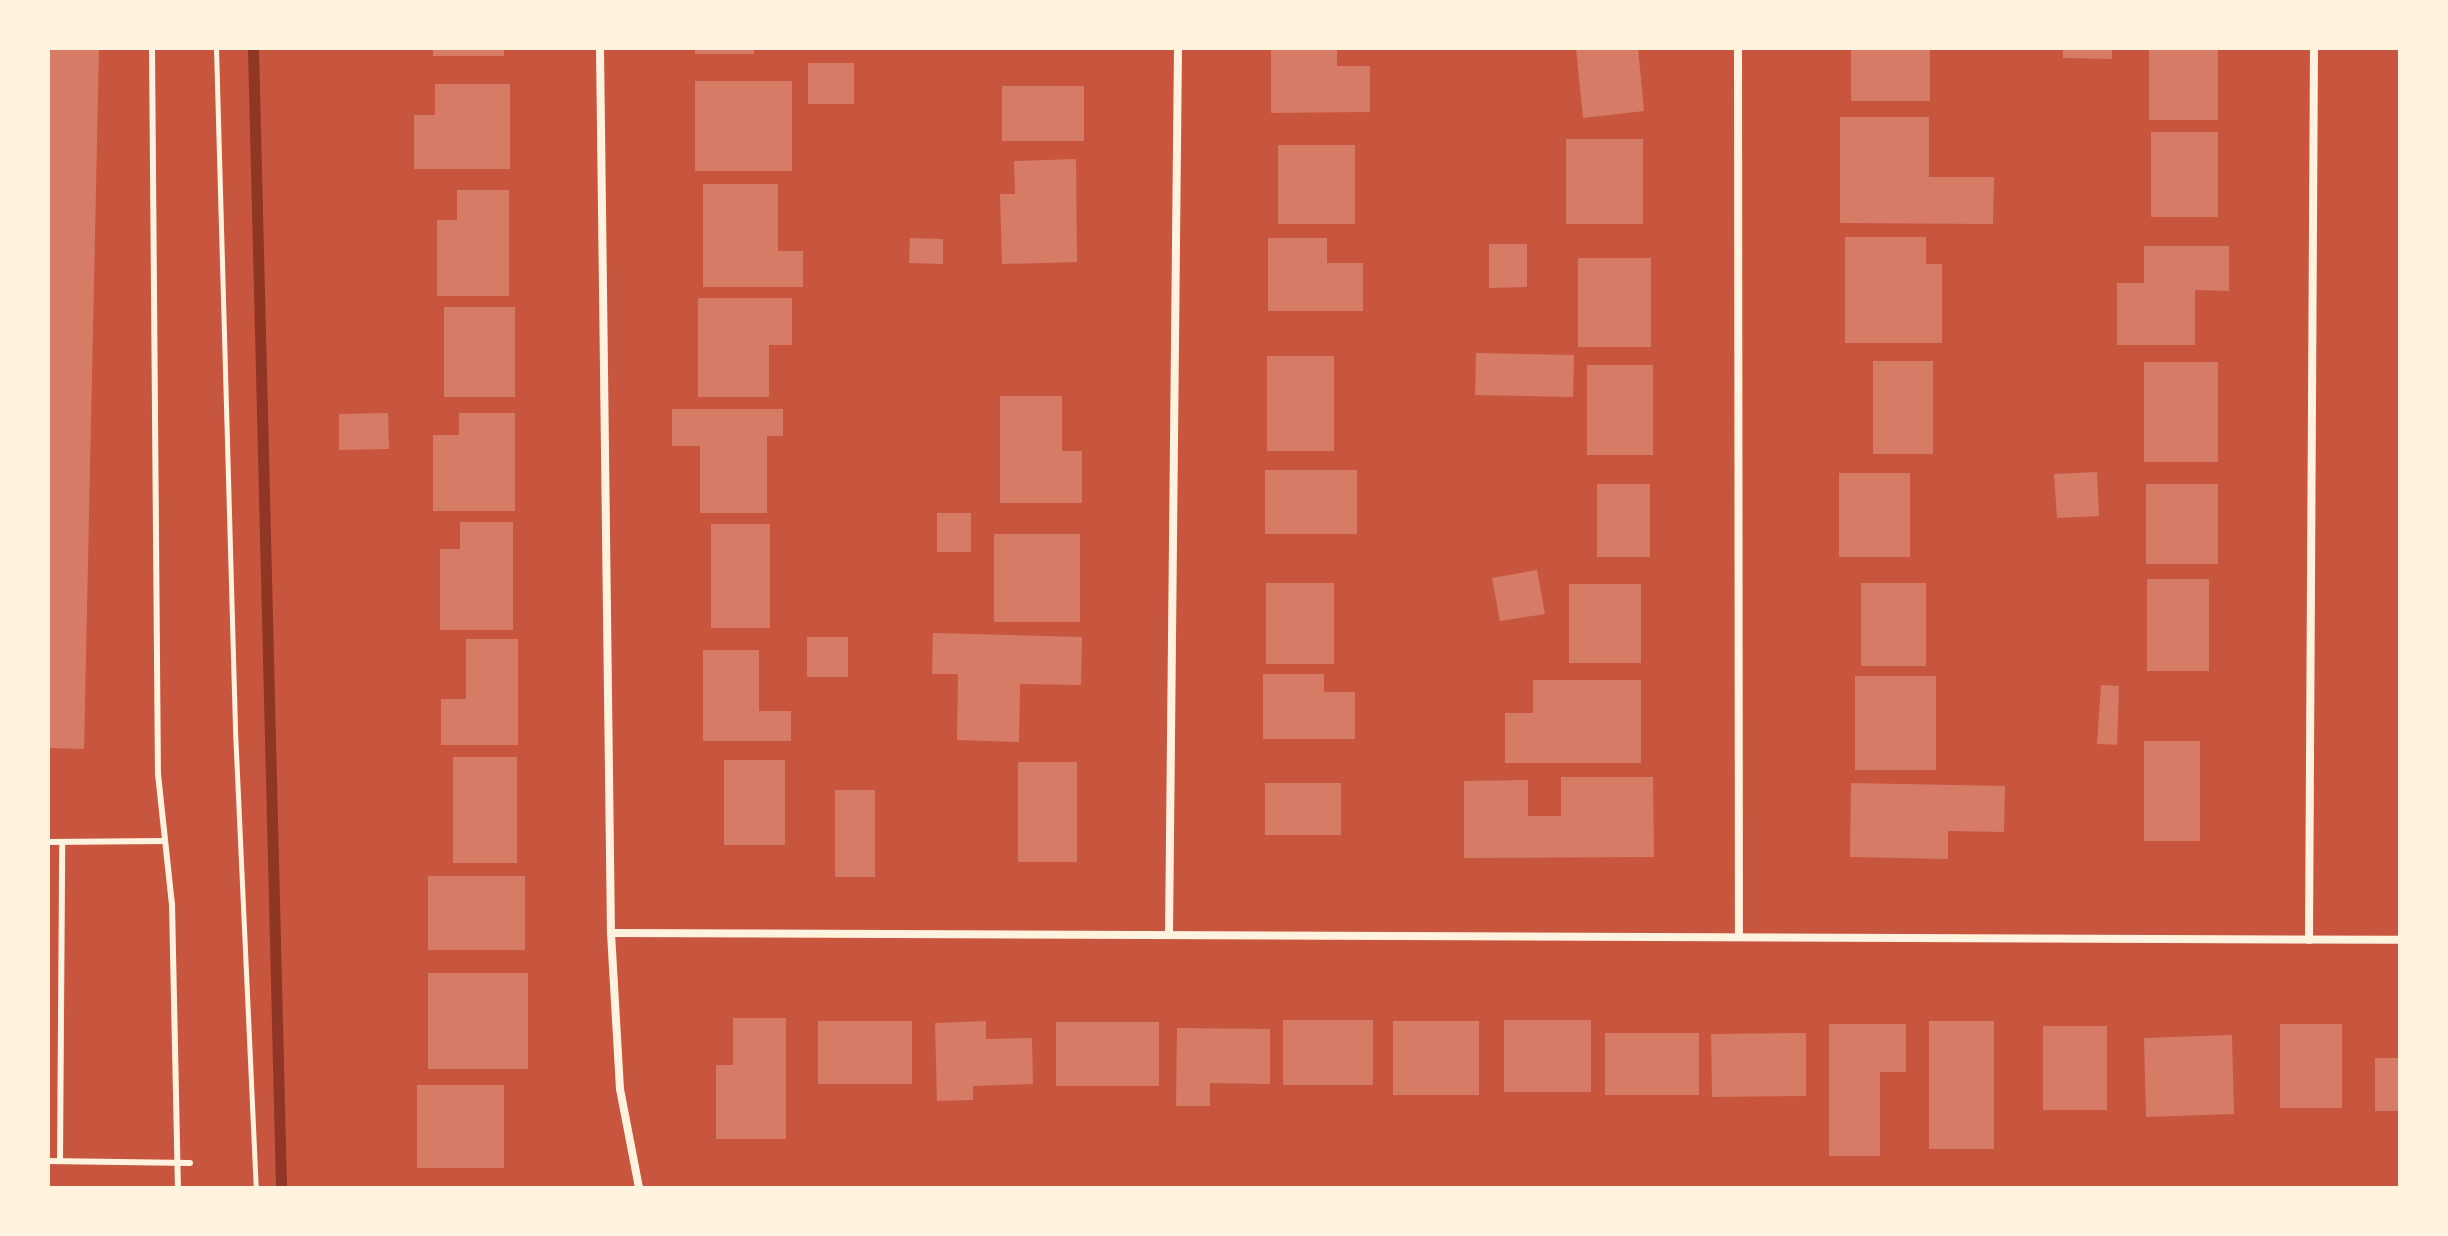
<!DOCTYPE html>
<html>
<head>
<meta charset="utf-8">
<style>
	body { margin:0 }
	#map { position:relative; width:2448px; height:1236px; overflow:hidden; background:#c8553d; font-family:"Asap Condensed",sans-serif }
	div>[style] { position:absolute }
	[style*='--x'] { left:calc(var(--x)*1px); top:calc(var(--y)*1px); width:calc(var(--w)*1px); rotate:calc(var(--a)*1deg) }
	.stream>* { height:11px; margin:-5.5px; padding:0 5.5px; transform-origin:5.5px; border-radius:5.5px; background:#8f3625 }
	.building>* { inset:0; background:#d67c66 }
	.path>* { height:5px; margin:-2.5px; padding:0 2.5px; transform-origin:2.5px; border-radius:2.5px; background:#fff3e0 }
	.service>* { height:6px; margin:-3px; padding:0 3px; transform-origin:3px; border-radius:3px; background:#fff3e0 }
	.minor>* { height:8px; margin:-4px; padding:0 4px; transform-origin:4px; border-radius:4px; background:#fff3e0 }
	span { translate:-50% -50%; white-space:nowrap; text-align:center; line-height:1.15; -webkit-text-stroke:7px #fff3e0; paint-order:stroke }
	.frame { position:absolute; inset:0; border:50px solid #fff3e0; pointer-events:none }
</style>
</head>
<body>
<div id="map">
	<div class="stream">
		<i style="--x:253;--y:48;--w:1140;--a:88.59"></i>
	</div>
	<div class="building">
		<i style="clip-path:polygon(48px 48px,99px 48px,84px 749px,48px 748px)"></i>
		<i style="clip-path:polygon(433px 48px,504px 48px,504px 56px,433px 56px)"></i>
		<i style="clip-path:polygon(695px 48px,754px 48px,754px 54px,695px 54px)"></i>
		<i style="clip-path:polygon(1271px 48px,1337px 48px,1337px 66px,1370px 66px,1370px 112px,1271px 113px)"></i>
		<i style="clip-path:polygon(1576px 48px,1638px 48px,1644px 111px,1583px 118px)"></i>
		<i style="clip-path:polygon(1851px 48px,1930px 48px,1930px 101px,1851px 101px)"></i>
		<i style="clip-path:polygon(2063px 48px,2112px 48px,2112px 59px,2063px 58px)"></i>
		<i style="clip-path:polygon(2149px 48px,2218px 48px,2218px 120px,2149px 120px)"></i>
		<i style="clip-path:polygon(808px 63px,854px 63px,854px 104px,808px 104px)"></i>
		<i style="clip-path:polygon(695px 81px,792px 81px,792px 171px,695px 171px)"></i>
		<i style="clip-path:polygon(435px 84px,510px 84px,510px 169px,414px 169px,414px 115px,435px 115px)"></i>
		<i style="clip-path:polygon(1002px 86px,1084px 86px,1084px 141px,1002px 141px)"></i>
		<i style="clip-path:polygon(1840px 117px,1929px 117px,1929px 177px,1994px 177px,1993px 224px,1840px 223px)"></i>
		<i style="clip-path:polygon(2151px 132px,2218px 132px,2218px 217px,2151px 217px)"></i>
		<i style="clip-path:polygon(1566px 139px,1643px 139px,1643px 224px,1566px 224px)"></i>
		<i style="clip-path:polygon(1278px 145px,1355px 145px,1355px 224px,1278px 224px)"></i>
		<i style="clip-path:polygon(1076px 159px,1077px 262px,1002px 264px,1000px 194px,1015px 194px,1014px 161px)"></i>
		<i style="clip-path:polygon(703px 184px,778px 184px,778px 251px,803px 251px,803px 287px,703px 287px)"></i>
		<i style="clip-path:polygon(457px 190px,509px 190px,509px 296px,437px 296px,437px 220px,457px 220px)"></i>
		<i style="clip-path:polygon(1845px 237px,1926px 237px,1926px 264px,1942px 264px,1942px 343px,1845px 343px)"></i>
		<i style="clip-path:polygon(910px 238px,943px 239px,943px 264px,909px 263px)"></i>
		<i style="clip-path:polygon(1268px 238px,1327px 238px,1327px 263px,1363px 263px,1363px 311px,1268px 311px)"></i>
		<i style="clip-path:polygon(1489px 244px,1527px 244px,1527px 287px,1489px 288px)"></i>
		<i style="clip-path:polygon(2144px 246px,2229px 246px,2229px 291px,2195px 290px,2195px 345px,2117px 345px,2117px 283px,2144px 283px)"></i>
		<i style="clip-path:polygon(1578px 258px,1651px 258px,1651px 347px,1578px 347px)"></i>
		<i style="clip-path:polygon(698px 298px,792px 298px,792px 345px,769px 345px,769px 397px,698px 397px)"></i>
		<i style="clip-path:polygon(444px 307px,515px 307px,515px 397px,444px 397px)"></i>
		<i style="clip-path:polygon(1476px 353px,1574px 355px,1573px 397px,1475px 395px)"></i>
		<i style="clip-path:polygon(1267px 356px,1334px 356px,1334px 451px,1267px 451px)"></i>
		<i style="clip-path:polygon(1873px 361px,1933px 361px,1933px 454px,1873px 454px)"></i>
		<i style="clip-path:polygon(2144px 362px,2218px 362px,2218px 462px,2144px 462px)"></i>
		<i style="clip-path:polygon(1587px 365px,1653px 365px,1653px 455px,1587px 455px)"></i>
		<i style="clip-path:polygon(1000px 396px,1062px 396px,1062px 451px,1082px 451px,1082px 503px,1000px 503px)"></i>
		<i style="clip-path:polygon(672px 409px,783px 409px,783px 436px,767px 436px,767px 513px,700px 513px,700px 446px,672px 446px)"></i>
		<i style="clip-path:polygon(388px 413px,389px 449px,339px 450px,339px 414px)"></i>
		<i style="clip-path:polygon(459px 413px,515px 413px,515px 511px,433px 511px,433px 435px,459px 435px)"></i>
		<i style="clip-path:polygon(1265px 470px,1357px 470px,1357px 534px,1265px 534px)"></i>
		<i style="clip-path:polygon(2097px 472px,2099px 516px,2057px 518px,2054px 474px)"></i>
		<i style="clip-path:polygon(1839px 473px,1910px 473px,1910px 557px,1839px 557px)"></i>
		<i style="clip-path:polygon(1597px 484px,1650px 484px,1650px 557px,1597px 557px)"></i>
		<i style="clip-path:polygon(2146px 484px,2218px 484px,2218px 564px,2146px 564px)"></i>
		<i style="clip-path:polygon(937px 513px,971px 513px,971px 552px,937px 552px)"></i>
		<i style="clip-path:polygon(460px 522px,513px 522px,513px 630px,440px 630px,440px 549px,460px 549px)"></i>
		<i style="clip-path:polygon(711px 524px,770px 524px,770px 628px,711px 628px)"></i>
		<i style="clip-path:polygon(994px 534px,1080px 534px,1080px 622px,994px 622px)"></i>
		<i style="clip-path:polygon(1537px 570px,1545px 614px,1500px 621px,1492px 578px)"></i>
		<i style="clip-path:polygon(2147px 579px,2209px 579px,2209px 671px,2147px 671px)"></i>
		<i style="clip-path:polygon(1266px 583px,1334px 583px,1334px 664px,1266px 664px)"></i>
		<i style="clip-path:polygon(1861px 583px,1926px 583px,1926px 666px,1861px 666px)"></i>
		<i style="clip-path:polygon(1569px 584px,1641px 584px,1641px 663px,1569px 663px)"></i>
		<i style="clip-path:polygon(933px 633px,1082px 637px,1081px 685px,1020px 684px,1019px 742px,957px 740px,958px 674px,932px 674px)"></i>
		<i style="clip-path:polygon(807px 637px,848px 637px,848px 677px,807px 677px)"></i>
		<i style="clip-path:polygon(466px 639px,518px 639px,518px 745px,441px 745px,441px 699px,466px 699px)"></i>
		<i style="clip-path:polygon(703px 650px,759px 650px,759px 711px,791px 711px,791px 741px,703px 741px)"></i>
		<i style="clip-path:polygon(1263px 674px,1324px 674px,1324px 692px,1355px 692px,1355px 739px,1263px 739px)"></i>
		<i style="clip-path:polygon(1855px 676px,1936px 676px,1936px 770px,1855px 770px)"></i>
		<i style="clip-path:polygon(1533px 680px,1641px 680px,1641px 763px,1505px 763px,1505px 713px,1533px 713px)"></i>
		<i style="clip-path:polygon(2101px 685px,2119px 686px,2117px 745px,2097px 744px)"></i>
		<i style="clip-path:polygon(2144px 741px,2200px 741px,2200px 841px,2144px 841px)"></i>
		<i style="clip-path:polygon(453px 757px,517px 757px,517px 863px,453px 863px)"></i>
		<i style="clip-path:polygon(724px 760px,785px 760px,785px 845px,724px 845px)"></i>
		<i style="clip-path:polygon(1018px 762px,1077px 762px,1077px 862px,1018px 862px)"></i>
		<i style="clip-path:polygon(1561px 777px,1653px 777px,1654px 857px,1464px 858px,1464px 781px,1528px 780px,1528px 816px,1561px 816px)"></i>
		<i style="clip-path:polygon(1265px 783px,1341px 783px,1341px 835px,1265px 835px)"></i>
		<i style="clip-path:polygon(1851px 783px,2005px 786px,2004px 832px,1948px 831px,1948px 859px,1850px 857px)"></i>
		<i style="clip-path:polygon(835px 790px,875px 790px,875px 877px,835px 877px)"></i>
		<i style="clip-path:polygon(428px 876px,525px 876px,525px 950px,428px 950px)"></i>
		<i style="clip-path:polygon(428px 973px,528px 973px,528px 1069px,428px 1069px)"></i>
		<i style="clip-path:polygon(733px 1018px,786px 1018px,786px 1139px,716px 1139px,716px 1065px,733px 1065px)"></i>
		<i style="clip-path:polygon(1283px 1020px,1373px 1020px,1373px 1085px,1283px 1085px)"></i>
		<i style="clip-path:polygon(1504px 1020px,1591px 1020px,1591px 1092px,1504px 1092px)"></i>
		<i style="clip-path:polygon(818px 1021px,912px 1021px,912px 1084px,818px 1084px)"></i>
		<i style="clip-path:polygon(986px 1021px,986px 1039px,1032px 1038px,1033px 1084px,973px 1086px,973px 1100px,937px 1101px,935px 1023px)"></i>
		<i style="clip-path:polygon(1393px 1021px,1479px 1021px,1479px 1095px,1393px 1095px)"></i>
		<i style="clip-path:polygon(1929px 1021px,1994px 1021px,1994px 1149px,1929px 1149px)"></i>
		<i style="clip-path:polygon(1056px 1022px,1159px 1022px,1159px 1086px,1056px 1086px)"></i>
		<i style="clip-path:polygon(1829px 1024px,1906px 1024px,1906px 1072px,1880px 1072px,1880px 1156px,1829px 1156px)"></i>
		<i style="clip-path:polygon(2280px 1024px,2342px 1024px,2342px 1108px,2280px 1108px)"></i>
		<i style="clip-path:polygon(2043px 1026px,2107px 1026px,2107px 1110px,2043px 1110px)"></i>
		<i style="clip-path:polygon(1177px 1028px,1270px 1029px,1270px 1084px,1210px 1083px,1210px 1106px,1176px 1106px)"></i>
		<i style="clip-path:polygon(1605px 1033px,1699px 1033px,1699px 1095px,1605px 1095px)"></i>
		<i style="clip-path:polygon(1806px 1033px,1806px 1096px,1712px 1097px,1711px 1034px)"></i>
		<i style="clip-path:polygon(2232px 1035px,2234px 1114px,2146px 1117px,2144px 1038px)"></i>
		<i style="clip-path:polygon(2375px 1058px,2400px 1058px,2400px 1111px,2375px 1111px)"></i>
		<i style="clip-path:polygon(417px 1085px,504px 1085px,504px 1168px,417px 1168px)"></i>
	</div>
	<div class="path">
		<i style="--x:216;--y:48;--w:682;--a:88.4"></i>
		<i style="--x:235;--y:730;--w:458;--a:87.4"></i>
	</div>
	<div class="service">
		<i style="--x:152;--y:48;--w:726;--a:89.53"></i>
		<i style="--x:158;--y:774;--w:131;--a:83.9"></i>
		<i style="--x:172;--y:904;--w:284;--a:88.8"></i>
		<i style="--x:48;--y:842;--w:117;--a:-0.5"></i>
		<i style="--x:48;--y:1161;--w:142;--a:0.8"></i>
		<i style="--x:60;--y:1161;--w:319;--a:-89.6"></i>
	</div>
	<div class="minor">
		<i style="--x:600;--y:48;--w:885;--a:89.29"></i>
		<i style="--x:611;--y:933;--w:156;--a:86.7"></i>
		<i style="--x:620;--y:1089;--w:101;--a:79.1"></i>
		<i style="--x:1738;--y:48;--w:889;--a:89.94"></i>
		<i style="--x:611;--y:933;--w:1789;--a:0.22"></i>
		<i style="--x:1169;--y:935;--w:887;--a:-89.42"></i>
		<i style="--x:2309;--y:940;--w:892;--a:-89.68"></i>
	</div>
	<div class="frame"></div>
</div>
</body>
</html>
